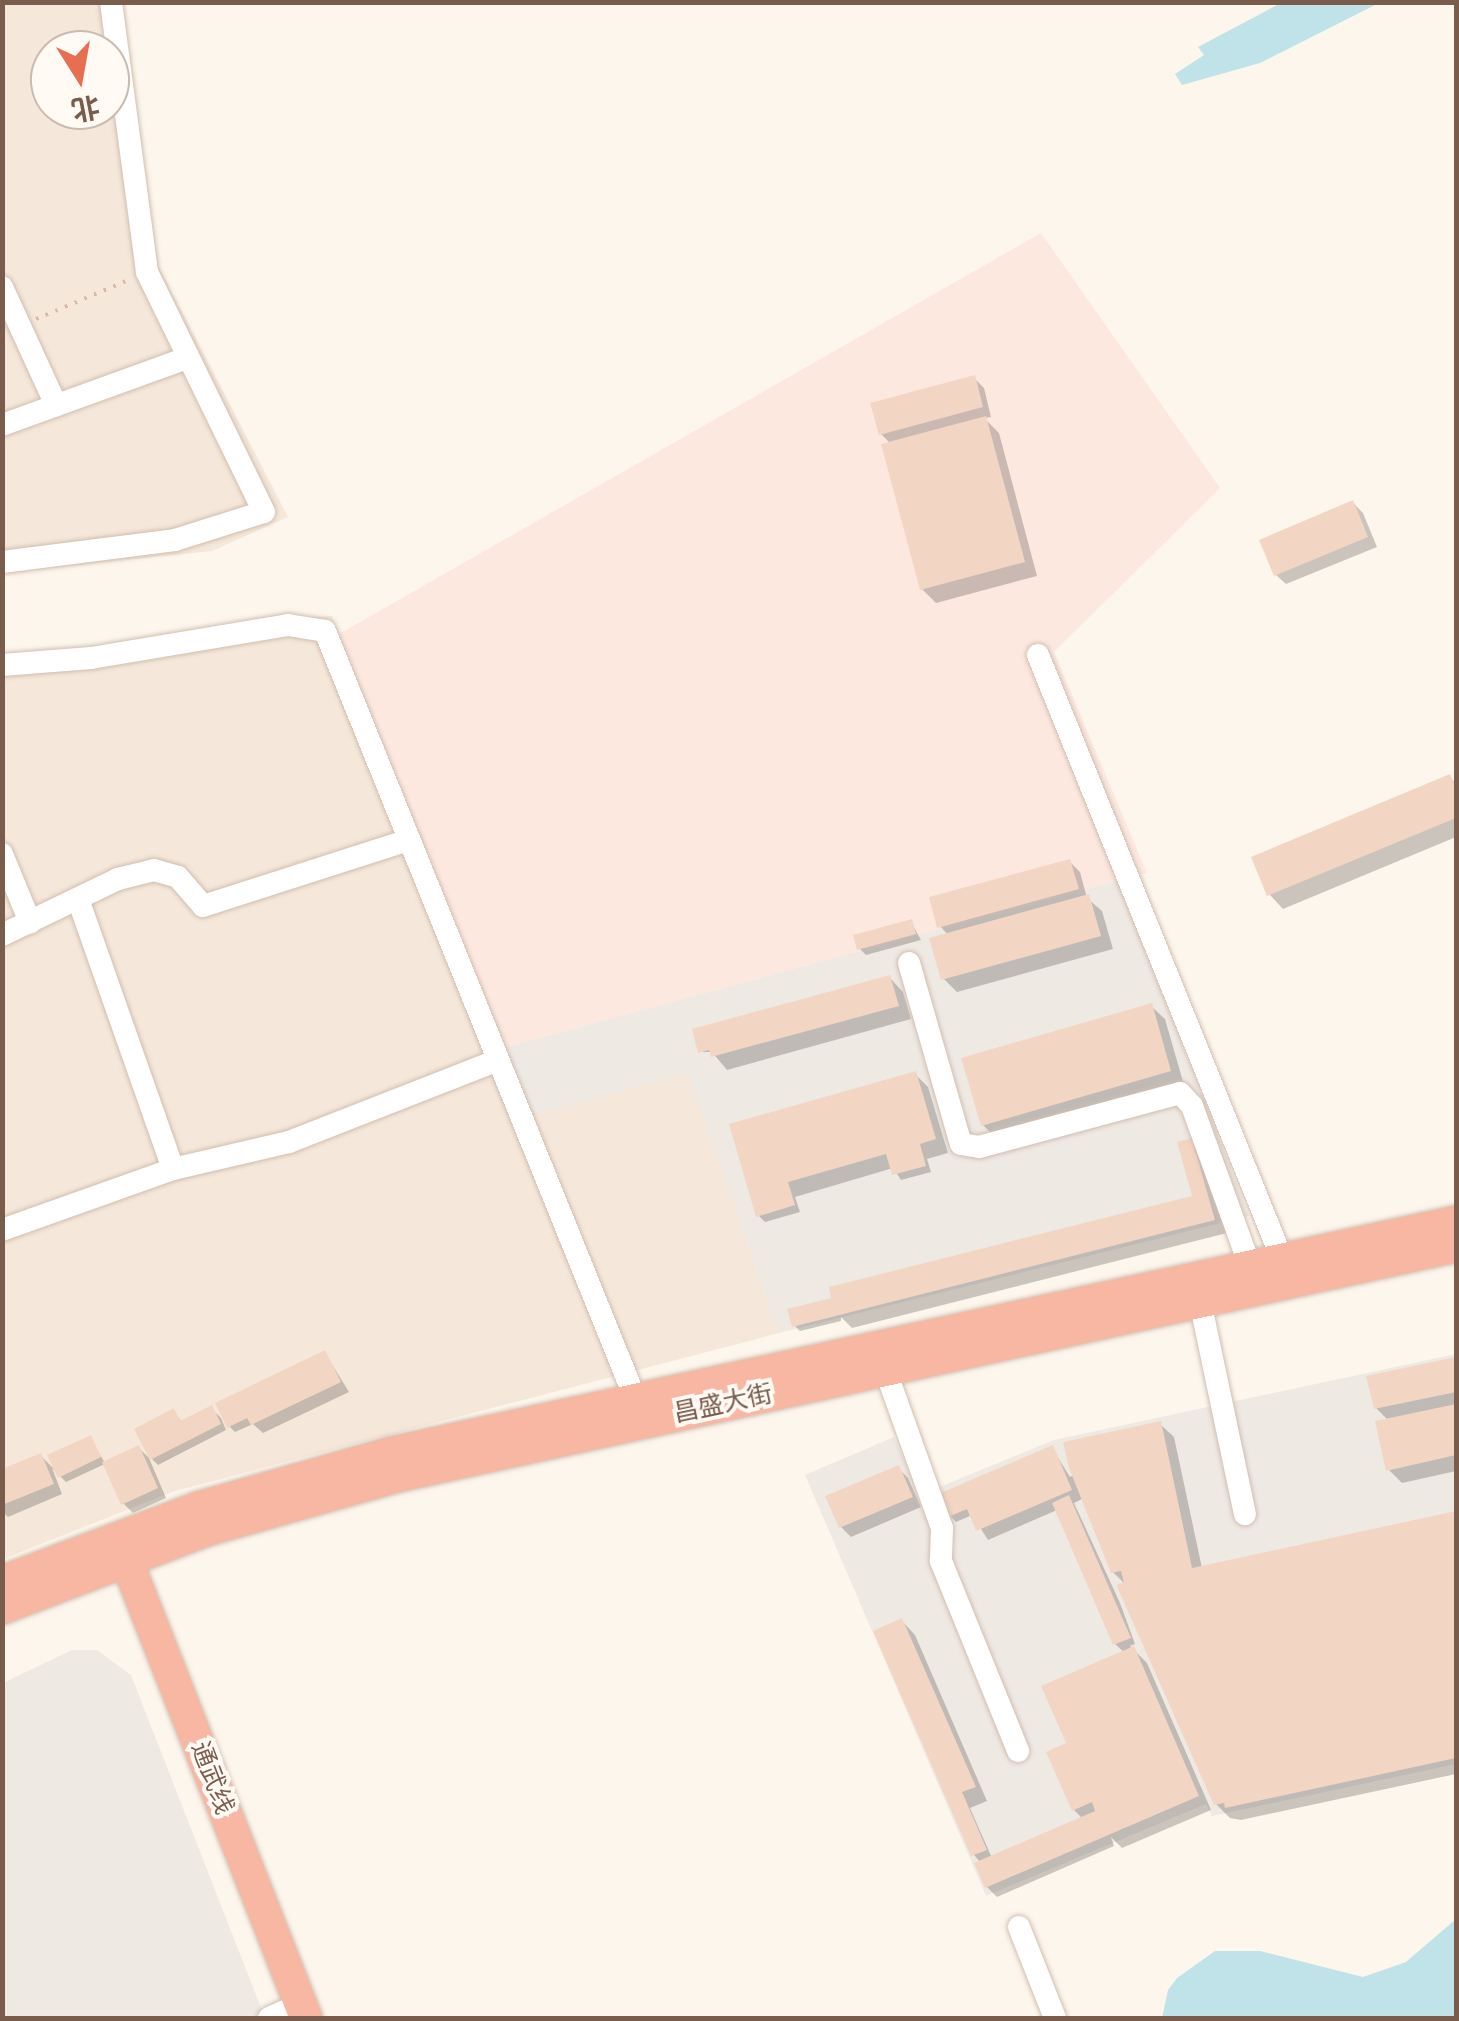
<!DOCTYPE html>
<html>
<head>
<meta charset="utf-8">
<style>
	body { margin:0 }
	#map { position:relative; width:1459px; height:2021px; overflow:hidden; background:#fdf6ec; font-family:"Roboto Condensed","Noto Sans SC",sans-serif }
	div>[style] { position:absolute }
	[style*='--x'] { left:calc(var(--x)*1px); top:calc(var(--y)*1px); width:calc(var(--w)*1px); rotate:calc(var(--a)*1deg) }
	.residential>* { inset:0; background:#f5e8da }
	.commercial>* { inset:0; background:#fde8e0 }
	.industrial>* { inset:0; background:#efe9e4 }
	.water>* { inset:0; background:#bfe3e8 }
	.shadow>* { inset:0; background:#0003 }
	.building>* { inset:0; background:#f3d5c3 }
	.path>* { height:4px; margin-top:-2px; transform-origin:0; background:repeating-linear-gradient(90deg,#d9b8a5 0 2.5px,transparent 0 10.5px) }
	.roads { filter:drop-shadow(0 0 2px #d1beb0) drop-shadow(0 0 2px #d1beb0) }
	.minor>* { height:22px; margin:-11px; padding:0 11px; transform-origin:11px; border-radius:11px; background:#fff }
	.highway>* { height:32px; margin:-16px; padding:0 16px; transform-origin:16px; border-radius:16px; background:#f7b7a3 }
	span { translate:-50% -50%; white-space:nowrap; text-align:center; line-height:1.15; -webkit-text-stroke:8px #fffaf3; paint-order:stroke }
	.street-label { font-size:25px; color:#7a5c4d }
	.frame { position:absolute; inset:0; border:5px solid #7a5c4d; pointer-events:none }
	.north { position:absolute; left:30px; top:30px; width:100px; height:100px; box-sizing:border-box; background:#fffaf3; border:2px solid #cabbb1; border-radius:50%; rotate:169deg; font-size:28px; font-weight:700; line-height:40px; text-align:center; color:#7a5c4d }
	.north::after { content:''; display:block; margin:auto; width:35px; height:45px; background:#e76f51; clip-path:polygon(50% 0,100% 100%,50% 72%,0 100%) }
</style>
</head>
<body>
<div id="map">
	<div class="residential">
		<i style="clip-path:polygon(evenodd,2px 3px,117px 3px,157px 263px,288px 517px,212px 551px,3px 573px,2px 3px,50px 50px,110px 50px,110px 110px,50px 110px,50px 50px)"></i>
		<i style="clip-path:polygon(332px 616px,525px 1117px,688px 1072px,779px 1333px,175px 1491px,3px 1559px,3px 660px,104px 651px,256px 620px)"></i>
	</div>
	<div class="commercial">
		<i style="clip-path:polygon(1041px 233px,1220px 488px,1054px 652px,1147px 873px,499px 1049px,339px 634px)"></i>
	</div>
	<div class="industrial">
		<i style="clip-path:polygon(1120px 880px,1249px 1216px,779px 1333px,688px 1073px,526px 1117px,499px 1049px)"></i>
		<i style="clip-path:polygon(1456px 1354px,1456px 1764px,1212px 1816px,1206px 1804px,986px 1896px,805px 1475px,894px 1437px,920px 1495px,1054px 1440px)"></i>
		<i style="clip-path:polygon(72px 1650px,97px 1650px,131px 1675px,265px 2018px,3px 2018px,3px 1683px)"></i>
	</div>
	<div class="water">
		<i style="clip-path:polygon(1281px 3px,1379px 3px,1260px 63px,1182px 85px,1175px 74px,1204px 55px,1198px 47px)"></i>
		<i style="clip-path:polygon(1456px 1919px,1456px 2018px,1162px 2018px,1168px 1990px,1177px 1978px,1215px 1951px,1260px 1951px,1363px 1977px,1406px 1962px)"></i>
	</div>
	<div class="shadow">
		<i style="clip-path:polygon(974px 378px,984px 388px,991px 417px,984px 418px,999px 433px,1037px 576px,936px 603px,922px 589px,891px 444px,881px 434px)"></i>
		<i style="clip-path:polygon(1353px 503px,1363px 513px,1377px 547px,1286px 584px,1276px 575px)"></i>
		<i style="clip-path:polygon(1450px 777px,1456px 784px,1456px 837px,1283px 909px,1270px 895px,1254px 858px)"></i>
		<i style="clip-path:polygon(1070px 862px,1080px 872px,1087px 898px,1102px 911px,1113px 949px,957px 992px,943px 978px,949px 936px,940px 926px)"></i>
		<i style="clip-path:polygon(911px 922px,921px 940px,866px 955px,860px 949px)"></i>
		<i style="clip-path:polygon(890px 978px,903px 992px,911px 1019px,727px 1070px,712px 1052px,701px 1052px)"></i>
		<i style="clip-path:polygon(1151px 1006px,1165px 1019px,1184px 1085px,997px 1139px,983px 1125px)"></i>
		<i style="clip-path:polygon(915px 1074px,928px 1087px,948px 1153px,927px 1159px,931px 1172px,901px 1180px,893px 1168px,795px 1197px,800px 1212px,765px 1222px,758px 1215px,733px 1126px)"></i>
		<i style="clip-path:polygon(1191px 1141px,1198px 1147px,1227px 1233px,852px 1328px,841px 1317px,841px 1321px,800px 1331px,794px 1325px,1197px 1197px)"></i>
		<i style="clip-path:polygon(325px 1353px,349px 1392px,263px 1433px,253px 1424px,235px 1432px,221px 1418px,226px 1430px,158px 1465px,152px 1459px,174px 1411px,182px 1423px,211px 1408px,226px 1423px)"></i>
		<i style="clip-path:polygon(1456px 1359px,1456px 1471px,1402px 1483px,1388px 1469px,1389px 1421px,1376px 1408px,1369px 1378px)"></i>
		<i style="clip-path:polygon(1160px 1424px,1174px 1437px,1202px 1568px,1456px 1514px,1456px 1774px,1241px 1820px,1230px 1818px,1216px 1804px,1126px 1585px,1113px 1572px,1084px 1498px,1074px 1503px,1120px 1603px,1135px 1644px,1130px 1646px,1147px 1663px,1211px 1810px,1122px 1848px,1111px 1837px,1114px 1846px,997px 1897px,987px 1887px,981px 1863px,974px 1855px,902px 1621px,915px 1635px,987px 1801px,970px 1808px,992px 1858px,1083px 1819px,1074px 1810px,1065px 1746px,1125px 1653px,1115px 1644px,1057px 1510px,988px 1540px,972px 1515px,956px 1522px,950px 1516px,1052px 1448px,1070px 1477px)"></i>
		<i style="clip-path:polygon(90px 1438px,105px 1463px,139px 1448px,149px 1458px,166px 1498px,133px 1513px,123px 1503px,105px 1464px,66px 1482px,52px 1468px,62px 1494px,8px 1517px,2px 1511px,2px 1472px,41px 1456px,57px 1472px)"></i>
		<i style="clip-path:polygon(898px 1468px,908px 1478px,921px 1507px,851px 1537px,841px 1527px)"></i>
	</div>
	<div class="building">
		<i style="clip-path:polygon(975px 375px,983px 407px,879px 435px,870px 403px)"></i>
		<i style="clip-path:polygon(986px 416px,1025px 562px,920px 590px,881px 444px)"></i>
		<i style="clip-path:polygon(1353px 500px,1368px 537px,1274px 576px,1259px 540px)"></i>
		<i style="clip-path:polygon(1450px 774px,1456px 789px,1456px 818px,1267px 896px,1251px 857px)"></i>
		<i style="clip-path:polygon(1070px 859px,1079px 889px,937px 928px,929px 897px)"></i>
		<i style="clip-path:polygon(1089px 894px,1101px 936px,941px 980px,929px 938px)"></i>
		<i style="clip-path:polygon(912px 919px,916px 934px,857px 950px,853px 935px)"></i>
		<i style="clip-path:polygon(890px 975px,899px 1006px,711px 1057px,709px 1050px,698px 1053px,692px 1029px)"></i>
		<i style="clip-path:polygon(1152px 1003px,1171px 1071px,981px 1126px,961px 1058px)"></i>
		<i style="clip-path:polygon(916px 1071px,936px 1139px,920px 1144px,926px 1166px,892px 1175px,886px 1154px,788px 1182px,795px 1205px,756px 1217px,729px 1124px)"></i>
		<i style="clip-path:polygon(1192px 1138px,1215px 1220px,792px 1327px,787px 1309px,831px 1298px,829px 1287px,1192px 1196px,1177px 1142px)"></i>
		<i style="clip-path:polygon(325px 1350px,341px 1382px,251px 1425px,247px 1418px,227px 1428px,215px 1403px)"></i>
		<i style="clip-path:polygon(1456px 1357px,1456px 1392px,1374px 1409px,1366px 1376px)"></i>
		<i style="clip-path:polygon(1456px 1404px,1456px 1455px,1386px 1471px,1375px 1421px)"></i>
		<i style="clip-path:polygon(212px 1405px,221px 1424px,150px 1460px,134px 1429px,174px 1408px,180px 1421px)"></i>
		<i style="clip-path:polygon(1161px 1421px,1192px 1568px,1456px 1511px,1456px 1758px,1225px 1808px,1224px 1803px,1214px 1805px,1118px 1589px,1117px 1584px,1124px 1583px,1121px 1571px,1111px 1573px,1069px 1468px,1063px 1442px)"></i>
		<i style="clip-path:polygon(91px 1435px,101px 1457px,58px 1478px,47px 1455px)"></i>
		<i style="clip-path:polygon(139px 1445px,158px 1488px,121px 1505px,102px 1462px)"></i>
		<i style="clip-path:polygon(1053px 1445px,1072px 1490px,976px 1531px,967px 1509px,948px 1517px,938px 1494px)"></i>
		<i style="clip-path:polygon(41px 1453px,54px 1484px,2px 1505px,2px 1469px)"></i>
		<i style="clip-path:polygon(899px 1465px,913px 1497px,839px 1528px,825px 1496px)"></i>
		<i style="clip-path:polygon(1069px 1495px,1131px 1638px,1113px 1645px,1052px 1503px)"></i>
		<i style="clip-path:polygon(902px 1618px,976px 1787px,962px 1792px,987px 1850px,971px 1856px,873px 1631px)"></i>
		<i style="clip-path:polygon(1134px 1646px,1199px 1796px,985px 1888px,974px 1863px,1095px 1811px,1092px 1802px,1072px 1811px,1046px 1752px,1066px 1743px,1041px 1686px)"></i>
	</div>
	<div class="path">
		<i style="--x:36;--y:319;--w:101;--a:-22.8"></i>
	</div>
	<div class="roads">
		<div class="minor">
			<i style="--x:2;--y:287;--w:130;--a:65.4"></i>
			<i style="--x:2;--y:425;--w:197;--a:-19.9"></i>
			<i style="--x:2;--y:562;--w:174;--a:-7.2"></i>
			<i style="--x:175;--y:540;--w:93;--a:-17.5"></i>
			<i style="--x:264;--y:512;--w:267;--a:-116"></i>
			<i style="--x:147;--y:272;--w:272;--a:-97.6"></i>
			<i style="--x:1038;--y:655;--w:651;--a:68"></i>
			<i style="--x:2;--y:665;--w:89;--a:-4.5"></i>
			<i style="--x:91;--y:658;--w:200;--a:-9.5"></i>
			<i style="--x:288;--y:625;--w:37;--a:9"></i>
			<i style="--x:325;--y:631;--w:827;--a:67.99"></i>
			<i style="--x:2;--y:854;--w:74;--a:67.6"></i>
			<i style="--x:78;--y:899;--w:286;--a:70.6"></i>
			<i style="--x:2;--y:935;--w:129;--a:-25.8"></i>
			<i style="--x:118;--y:879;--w:37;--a:-14"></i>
			<i style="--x:154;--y:870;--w:25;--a:16"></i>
			<i style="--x:178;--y:877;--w:38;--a:49"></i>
			<i style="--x:203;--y:906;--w:216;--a:-17.8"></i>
			<i style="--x:909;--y:963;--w:188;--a:74"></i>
			<i style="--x:961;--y:1144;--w:18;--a:9"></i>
			<i style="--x:979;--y:1147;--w:208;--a:-15"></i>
			<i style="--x:1180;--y:1093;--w:18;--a:47"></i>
			<i style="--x:1192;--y:1106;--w:170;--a:70.1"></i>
			<i style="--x:2;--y:1230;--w:182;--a:-19.6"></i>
			<i style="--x:173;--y:1169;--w:119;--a:-13.1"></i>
			<i style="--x:289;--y:1142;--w:222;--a:-21.4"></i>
			<i style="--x:1200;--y:1301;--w:218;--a:78.1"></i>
			<i style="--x:885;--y:1369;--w:169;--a:70.3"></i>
			<i style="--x:942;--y:1528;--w:33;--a:92"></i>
			<i style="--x:941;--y:1561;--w:205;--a:67.9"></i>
			<i style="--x:1019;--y:1927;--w:98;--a:68.4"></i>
			<i style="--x:269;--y:2018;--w:35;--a:-24"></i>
		</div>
		<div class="highway">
			<i style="--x:118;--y:1539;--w:515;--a:68.57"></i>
			<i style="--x:2;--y:1582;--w:210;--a:-20.7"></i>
			<i style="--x:198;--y:1508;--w:201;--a:-15.9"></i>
			<i style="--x:391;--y:1453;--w:1090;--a:-12.24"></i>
			<i style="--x:2;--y:1608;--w:218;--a:-20.9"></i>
			<i style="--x:206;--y:1530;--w:198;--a:-15.8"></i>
			<i style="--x:397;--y:1476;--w:1084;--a:-12.25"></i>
		</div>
	</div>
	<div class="street-label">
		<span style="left:723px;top:1404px;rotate:-12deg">昌盛大街</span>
		<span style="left:212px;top:1778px;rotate:69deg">通武线</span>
	</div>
	<div class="frame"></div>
	<div class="north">北</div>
</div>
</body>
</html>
